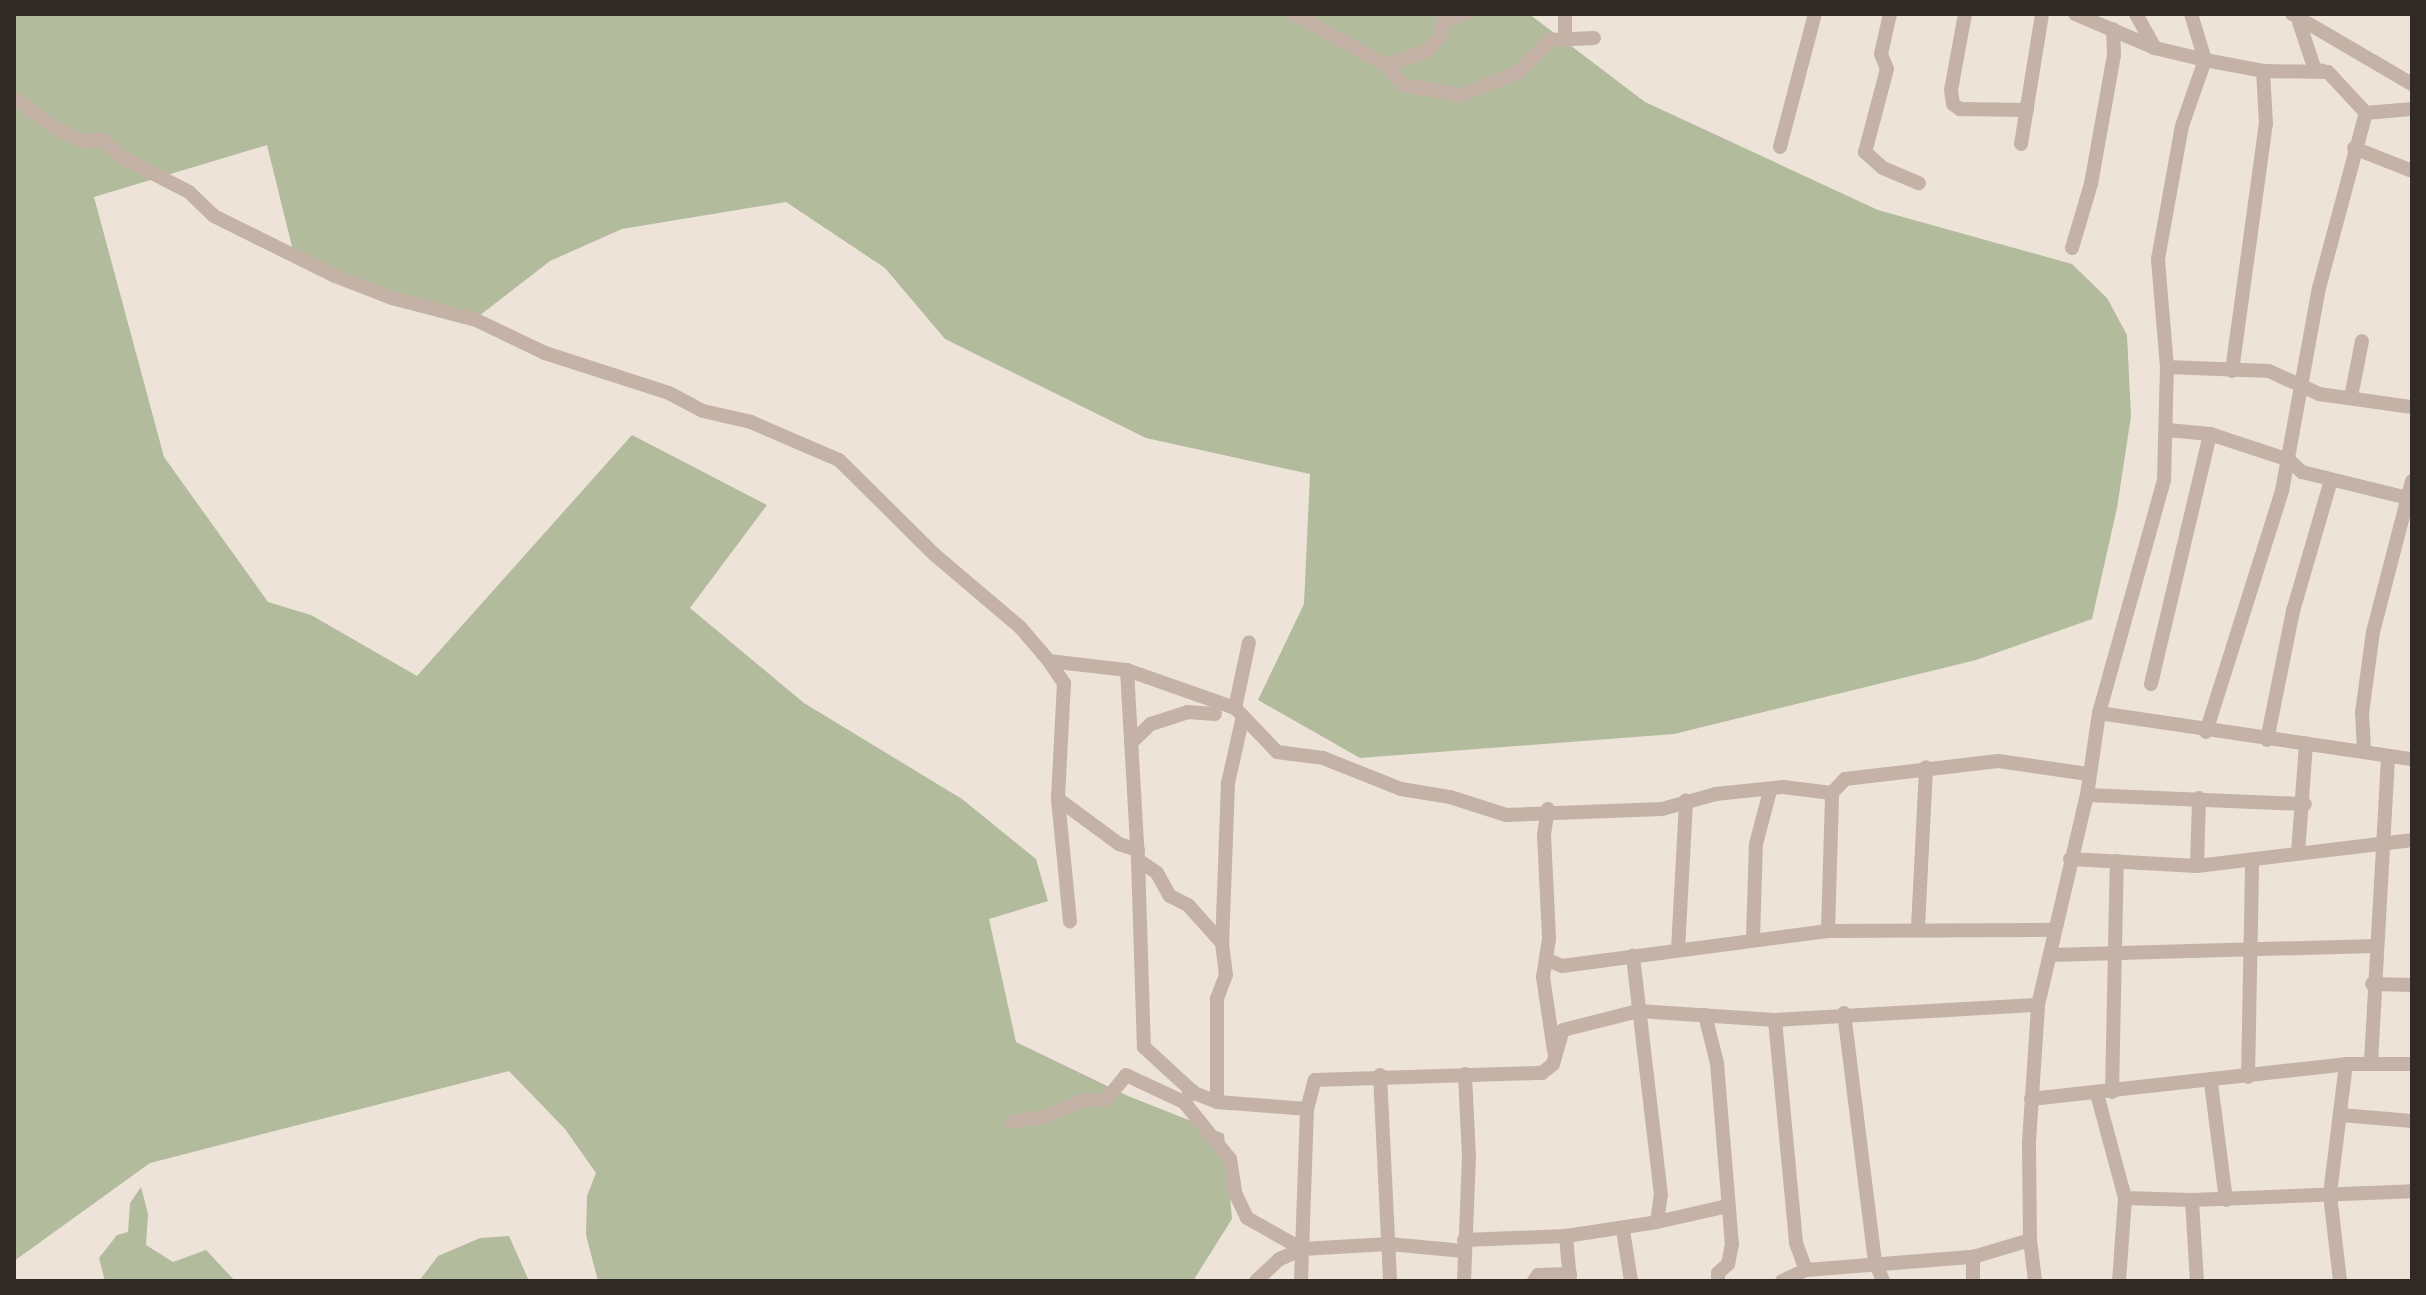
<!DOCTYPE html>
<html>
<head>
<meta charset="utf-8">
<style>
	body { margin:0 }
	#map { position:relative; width:2426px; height:1295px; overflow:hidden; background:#eee3d9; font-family:Helvetica,sans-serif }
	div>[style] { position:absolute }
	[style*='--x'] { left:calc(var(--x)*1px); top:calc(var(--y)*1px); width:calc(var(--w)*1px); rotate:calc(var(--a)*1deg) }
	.green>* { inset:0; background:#b2bb9b }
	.street>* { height:14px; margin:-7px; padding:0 7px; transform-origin:7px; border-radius:7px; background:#c4b2a7 }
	span { translate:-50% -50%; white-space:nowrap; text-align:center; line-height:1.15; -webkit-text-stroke:8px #f6ede5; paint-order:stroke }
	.frame { position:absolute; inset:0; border:16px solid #312926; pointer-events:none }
</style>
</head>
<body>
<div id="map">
	<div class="green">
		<i style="clip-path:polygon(14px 14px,1529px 14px,1645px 102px,1878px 210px,2072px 264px,2107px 298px,2127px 335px,2131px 416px,2117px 508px,2092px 619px,1976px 660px,1674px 734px,1360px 758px,1258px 700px,1304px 604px,1310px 474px,1146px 438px,945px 339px,885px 268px,786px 202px,622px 229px,550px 261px,479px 316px,296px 263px,267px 145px,94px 197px,164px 457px,268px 602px,311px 615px,417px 676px,632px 435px,767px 505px,690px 608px,804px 703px,962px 799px,1036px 859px,1048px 901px,989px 919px,1016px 1042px,1128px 1096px,1224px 1134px,1232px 1219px,1193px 1281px,598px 1281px,586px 1235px,587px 1196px,596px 1173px,565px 1129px,509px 1071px,150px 1163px,14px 1261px)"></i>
		<i style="clip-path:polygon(141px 1187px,148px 1214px,146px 1245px,173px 1262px,206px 1250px,235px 1281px,105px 1281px,99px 1258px,117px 1235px,128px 1232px,130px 1203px)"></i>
		<i style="clip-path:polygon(509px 1236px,529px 1281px,419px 1281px,438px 1256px,480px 1238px)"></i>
	</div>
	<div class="street">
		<i style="--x:1294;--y:14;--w:105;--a:29"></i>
		<i style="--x:1386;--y:65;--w:43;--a:-18.9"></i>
		<i style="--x:1427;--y:51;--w:18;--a:-47"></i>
		<i style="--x:1439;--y:38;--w:25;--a:-76"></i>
		<i style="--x:1565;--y:14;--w:22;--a:90"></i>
		<i style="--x:1890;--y:14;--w:41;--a:102.7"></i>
		<i style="--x:1881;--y:54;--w:16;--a:68"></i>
		<i style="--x:1887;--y:69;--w:86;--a:104.8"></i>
		<i style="--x:1865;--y:152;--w:24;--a:42"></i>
		<i style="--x:1883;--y:168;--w:39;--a:23"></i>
		<i style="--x:1965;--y:14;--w:77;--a:100.4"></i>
		<i style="--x:1951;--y:90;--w:14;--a:82"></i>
		<i style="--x:1953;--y:104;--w:9;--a:36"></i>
		<i style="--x:1960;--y:109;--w:67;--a:0.9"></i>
		<i style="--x:2075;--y:14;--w:87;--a:23"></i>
		<i style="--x:2155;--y:48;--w:51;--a:13.5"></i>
		<i style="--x:2205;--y:60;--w:59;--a:10.7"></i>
		<i style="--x:2263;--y:71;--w:65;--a:0.9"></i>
		<i style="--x:2328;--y:72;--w:56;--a:47.2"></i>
		<i style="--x:2366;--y:113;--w:46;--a:-5"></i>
		<i style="--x:2136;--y:14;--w:39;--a:61"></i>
		<i style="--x:2292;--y:14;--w:139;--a:30.3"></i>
		<i style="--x:1445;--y:20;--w:21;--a:-17"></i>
		<i style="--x:2299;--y:22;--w:51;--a:71.6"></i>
		<i style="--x:2315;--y:70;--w:8;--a:7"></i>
		<i style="--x:1386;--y:65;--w:26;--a:50"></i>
		<i style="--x:1403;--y:85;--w:59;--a:9.8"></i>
		<i style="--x:1461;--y:95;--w:60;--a:-21.4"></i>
		<i style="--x:1517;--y:73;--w:47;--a:-45"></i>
		<i style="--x:1550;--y:40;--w:44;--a:-2.6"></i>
		<i style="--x:14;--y:98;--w:49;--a:35.9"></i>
		<i style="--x:54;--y:127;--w:32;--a:26"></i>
		<i style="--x:83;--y:141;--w:20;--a:-3"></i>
		<i style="--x:103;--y:140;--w:25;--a:43"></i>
		<i style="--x:121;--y:157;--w:76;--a:27.2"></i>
		<i style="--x:189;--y:192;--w:35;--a:44"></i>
		<i style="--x:214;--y:216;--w:135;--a:26.4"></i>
		<i style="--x:335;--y:276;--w:61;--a:21.1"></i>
		<i style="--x:392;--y:298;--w:87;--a:14.7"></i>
		<i style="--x:476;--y:320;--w:76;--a:25.6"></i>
		<i style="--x:545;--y:353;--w:130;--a:17.9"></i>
		<i style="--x:669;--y:393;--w:38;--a:28"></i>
		<i style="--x:703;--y:411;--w:49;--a:12.9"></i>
		<i style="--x:751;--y:422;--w:96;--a:23.4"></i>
		<i style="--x:839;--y:460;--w:135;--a:44.7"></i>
		<i style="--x:935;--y:555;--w:111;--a:40.3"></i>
		<i style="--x:1020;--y:627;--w:45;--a:49.5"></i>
		<i style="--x:1049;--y:661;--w:79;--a:6.6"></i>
		<i style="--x:1127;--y:670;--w:114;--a:19.4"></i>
		<i style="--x:1235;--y:708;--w:61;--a:46.3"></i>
		<i style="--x:1277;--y:752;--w:46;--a:7.4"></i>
		<i style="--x:1323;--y:758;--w:84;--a:21.7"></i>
		<i style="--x:1401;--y:789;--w:50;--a:9.3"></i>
		<i style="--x:1450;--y:797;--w:59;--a:17.8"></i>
		<i style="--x:1506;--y:815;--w:156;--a:-2.2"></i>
		<i style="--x:1662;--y:809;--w:56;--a:-15.5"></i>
		<i style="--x:1716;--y:794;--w:67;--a:-6"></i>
		<i style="--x:1783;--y:787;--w:49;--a:7"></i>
		<i style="--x:1832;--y:793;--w:19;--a:-47"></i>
		<i style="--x:1845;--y:779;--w:154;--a:-6.7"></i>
		<i style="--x:1998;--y:761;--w:91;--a:8.2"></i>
		<i style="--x:2021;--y:144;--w:132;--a:-80.8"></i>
		<i style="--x:1780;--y:147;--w:138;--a:-75.3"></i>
		<i style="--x:2354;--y:148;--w:62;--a:21.6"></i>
		<i style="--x:2072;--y:248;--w:67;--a:-73.5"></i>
		<i style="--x:2091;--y:184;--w:131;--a:-79.9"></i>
		<i style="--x:2114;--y:55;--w:26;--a:-92"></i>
		<i style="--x:2167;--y:367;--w:102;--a:2.2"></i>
		<i style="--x:2269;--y:371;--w:55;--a:24.7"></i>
		<i style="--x:2319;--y:394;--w:94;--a:8"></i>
		<i style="--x:2232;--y:371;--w:249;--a:-82.2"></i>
		<i style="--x:2266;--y:124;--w:53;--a:-93.2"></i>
		<i style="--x:2351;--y:397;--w:57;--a:-78.9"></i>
		<i style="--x:2168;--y:430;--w:42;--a:5.4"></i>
		<i style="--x:2210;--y:434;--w:83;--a:18.2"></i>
		<i style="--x:2289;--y:460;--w:18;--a:43"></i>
		<i style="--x:2302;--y:472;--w:113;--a:13.8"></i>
		<i style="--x:1049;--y:661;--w:27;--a:56"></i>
		<i style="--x:1064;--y:683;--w:116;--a:93"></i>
		<i style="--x:1058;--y:799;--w:123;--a:84.4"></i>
		<i style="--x:1127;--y:670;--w:190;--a:86.7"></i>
		<i style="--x:1138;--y:860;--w:23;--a:34"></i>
		<i style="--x:1157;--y:873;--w:26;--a:61"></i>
		<i style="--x:1170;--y:896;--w:20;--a:27"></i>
		<i style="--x:1188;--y:905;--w:51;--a:48.2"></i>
		<i style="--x:2151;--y:684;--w:257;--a:-76.7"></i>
		<i style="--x:1235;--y:708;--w:67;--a:-78"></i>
		<i style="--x:2099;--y:713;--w:316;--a:8.4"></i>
		<i style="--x:1243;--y:716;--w:69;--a:102.6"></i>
		<i style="--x:1228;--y:783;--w:160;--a:92.1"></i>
		<i style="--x:1222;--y:943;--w:32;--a:83"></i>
		<i style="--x:1226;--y:975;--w:26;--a:111"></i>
		<i style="--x:1217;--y:999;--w:103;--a:90"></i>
		<i style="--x:1217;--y:1102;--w:90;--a:4.4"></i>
		<i style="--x:2206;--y:732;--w:253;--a:-72.5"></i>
		<i style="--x:2282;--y:491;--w:206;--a:-79.7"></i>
		<i style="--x:2319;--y:288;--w:181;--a:-75"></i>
		<i style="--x:2267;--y:740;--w:132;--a:-78.6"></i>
		<i style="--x:2293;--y:611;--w:136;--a:-73.8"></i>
		<i style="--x:1131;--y:743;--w:28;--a:-44"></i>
		<i style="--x:1151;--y:724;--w:38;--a:-18"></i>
		<i style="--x:1187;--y:712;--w:28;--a:4"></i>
		<i style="--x:2364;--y:750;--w:37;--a:-93"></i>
		<i style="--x:2362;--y:713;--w:82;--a:-82.3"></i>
		<i style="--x:2373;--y:632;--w:156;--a:-75.5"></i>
		<i style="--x:2087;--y:795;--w:218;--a:2.4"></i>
		<i style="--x:1058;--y:799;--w:76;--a:36.4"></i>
		<i style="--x:1119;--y:844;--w:20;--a:18"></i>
		<i style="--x:1548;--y:809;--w:26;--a:99"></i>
		<i style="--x:1544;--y:835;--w:104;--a:87.2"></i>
		<i style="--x:1549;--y:939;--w:38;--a:99"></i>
		<i style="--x:1543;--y:977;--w:75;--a:81.5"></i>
		<i style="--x:2298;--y:853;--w:110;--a:-85.8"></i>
		<i style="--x:2070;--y:859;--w:127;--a:3.2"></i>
		<i style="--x:2197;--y:866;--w:217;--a:-6.9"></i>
		<i style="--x:1138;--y:860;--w:187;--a:88.2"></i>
		<i style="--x:1144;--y:1047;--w:68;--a:42.6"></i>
		<i style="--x:1194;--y:1093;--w:25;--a:21"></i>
		<i style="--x:2197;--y:866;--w:68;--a:-88.3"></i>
		<i style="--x:1918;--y:927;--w:160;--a:-87.1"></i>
		<i style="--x:1828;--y:931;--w:138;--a:-88.3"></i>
		<i style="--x:1753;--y:938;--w:94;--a:-88.2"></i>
		<i style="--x:1756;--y:844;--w:55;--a:-75.2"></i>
		<i style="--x:1678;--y:950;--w:150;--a:-86.9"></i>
		<i style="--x:2050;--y:955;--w:325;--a:-1.6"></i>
		<i style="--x:1548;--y:960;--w:15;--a:23"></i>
		<i style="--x:1562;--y:966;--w:268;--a:-7.5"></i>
		<i style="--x:1828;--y:931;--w:224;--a:-0.3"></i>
		<i style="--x:2372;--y:984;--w:40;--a:1.4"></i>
		<i style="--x:1844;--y:1013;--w:251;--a:82.9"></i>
		<i style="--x:1875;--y:1262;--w:21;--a:67"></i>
		<i style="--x:1705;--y:1015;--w:49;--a:76"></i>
		<i style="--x:1717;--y:1063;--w:182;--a:85.3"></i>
		<i style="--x:1732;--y:1244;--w:20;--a:101"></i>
		<i style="--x:1728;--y:1264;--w:13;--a:138"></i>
		<i style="--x:1718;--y:1273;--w:8;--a:90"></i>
		<i style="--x:1775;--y:1020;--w:224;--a:84.6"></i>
		<i style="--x:1796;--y:1243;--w:29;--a:70"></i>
		<i style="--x:2371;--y:1062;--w:306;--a:-86.8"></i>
		<i style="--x:1380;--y:1075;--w:206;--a:87.2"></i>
		<i style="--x:2248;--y:1077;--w:217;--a:-88.9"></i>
		<i style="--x:2211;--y:1083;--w:118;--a:82.7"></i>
		<i style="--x:2112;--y:1092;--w:231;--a:-88.8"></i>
		<i style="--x:2097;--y:1094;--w:108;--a:74.9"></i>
		<i style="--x:2125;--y:1198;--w:83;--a:94.1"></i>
		<i style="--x:2031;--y:1099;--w:317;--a:-6.3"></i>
		<i style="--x:2346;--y:1064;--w:66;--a:0"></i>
		<i style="--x:1184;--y:1102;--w:73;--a:51.1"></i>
		<i style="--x:1230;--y:1159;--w:36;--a:81"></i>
		<i style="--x:1236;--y:1195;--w:25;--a:64"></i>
		<i style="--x:1247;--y:1218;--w:63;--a:29.4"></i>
		<i style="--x:2341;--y:1115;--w:71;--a:4.8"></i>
		<i style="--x:1011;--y:1122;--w:32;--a:-9"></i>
		<i style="--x:1043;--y:1117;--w:44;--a:-22.5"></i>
		<i style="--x:1084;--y:1100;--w:22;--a:0"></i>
		<i style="--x:1106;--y:1100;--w:32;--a:-51"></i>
		<i style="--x:1126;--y:1075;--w:64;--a:25"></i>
		<i style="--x:1184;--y:1102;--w:14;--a:-56"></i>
		<i style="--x:2125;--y:1198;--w:67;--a:1.7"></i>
		<i style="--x:2192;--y:1200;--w:81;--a:86.5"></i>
		<i style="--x:2192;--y:1200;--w:220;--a:-2.3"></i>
		<i style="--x:1657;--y:1222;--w:73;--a:-12.7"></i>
		<i style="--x:1623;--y:1230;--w:52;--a:81.1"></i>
		<i style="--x:1566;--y:1236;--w:45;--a:84.9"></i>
		<i style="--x:1464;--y:1240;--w:102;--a:-2.2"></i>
		<i style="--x:1566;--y:1236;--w:92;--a:-8.7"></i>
		<i style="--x:1657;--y:1222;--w:27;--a:-82"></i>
		<i style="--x:1661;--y:1195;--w:241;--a:-96.7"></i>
		<i style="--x:2030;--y:1240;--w:41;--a:83"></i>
		<i style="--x:1256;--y:1281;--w:33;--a:-43"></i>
		<i style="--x:1280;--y:1259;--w:24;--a:-24"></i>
		<i style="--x:1302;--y:1249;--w:87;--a:-3.3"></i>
		<i style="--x:1389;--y:1244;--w:75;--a:5.3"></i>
		<i style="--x:1301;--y:1281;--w:172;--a:-88"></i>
		<i style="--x:1307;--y:1109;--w:30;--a:-75"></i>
		<i style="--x:1315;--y:1080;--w:227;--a:-1.8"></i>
		<i style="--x:1542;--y:1073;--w:14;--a:-39"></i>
		<i style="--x:1553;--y:1064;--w:35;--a:-74"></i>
		<i style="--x:1563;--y:1030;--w:77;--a:-14.2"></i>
		<i style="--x:1638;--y:1011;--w:137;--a:3.8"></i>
		<i style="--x:1775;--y:1020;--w:263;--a:-3.3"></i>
		<i style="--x:1464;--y:1281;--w:124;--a:-87.7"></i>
		<i style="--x:1469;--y:1157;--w:83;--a:-92.8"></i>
		<i style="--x:1534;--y:1281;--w:7;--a:-56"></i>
		<i style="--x:1538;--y:1275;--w:32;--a:-2"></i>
		<i style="--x:1782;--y:1281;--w:26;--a:-25"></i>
		<i style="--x:1806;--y:1270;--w:168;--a:-4.5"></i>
		<i style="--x:1973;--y:1281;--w:24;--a:-90"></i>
		<i style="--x:1973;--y:1257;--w:59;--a:-16.6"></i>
		<i style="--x:2030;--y:1240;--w:98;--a:-90.6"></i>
		<i style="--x:2029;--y:1142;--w:137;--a:-86.2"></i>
		<i style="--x:2038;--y:1005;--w:216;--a:-76.9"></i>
		<i style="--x:2087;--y:795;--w:83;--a:-81.7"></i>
		<i style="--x:2099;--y:713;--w:242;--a:-74.4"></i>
		<i style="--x:2164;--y:480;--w:113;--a:-88.5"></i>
		<i style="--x:2167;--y:367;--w:108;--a:-94.8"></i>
		<i style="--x:2158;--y:259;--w:135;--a:-79.8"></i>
		<i style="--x:2182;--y:126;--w:70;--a:-70.8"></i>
		<i style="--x:2205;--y:60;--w:48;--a:-106.9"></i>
		<i style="--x:2340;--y:1281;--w:88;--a:-96.6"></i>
		<i style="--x:2330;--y:1194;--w:131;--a:-83"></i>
	</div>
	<div class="frame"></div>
</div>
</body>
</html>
